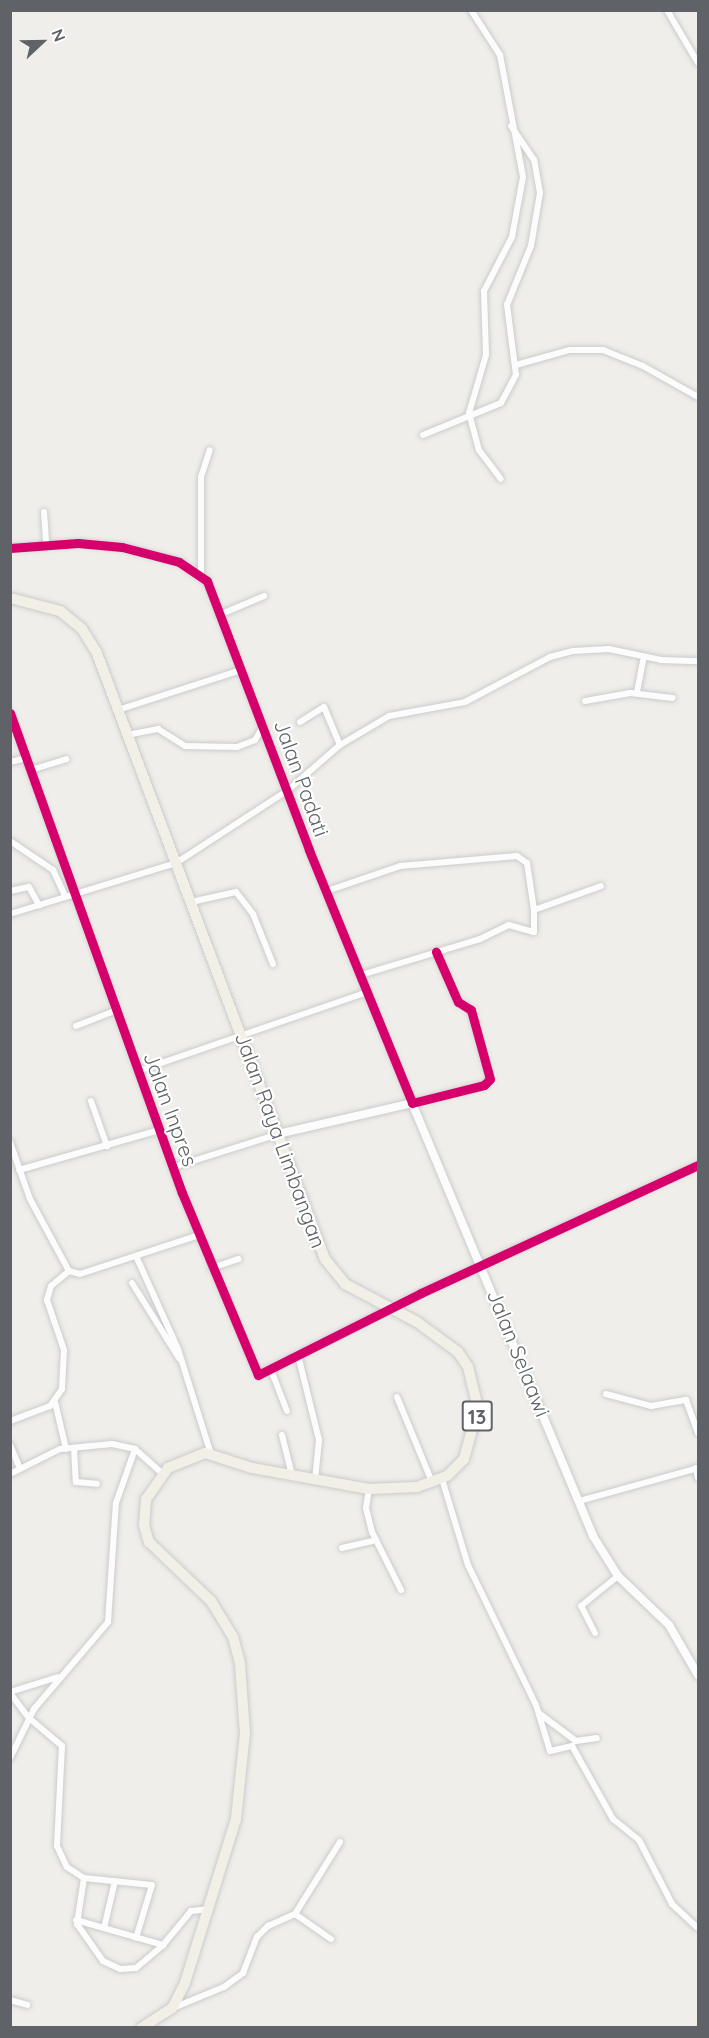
<!DOCTYPE html>
<html>
<head>
<meta charset="utf-8">
<style>
	body { margin:0 }
	#map { position:relative; width:709px; height:2038px; overflow:hidden; background:#efeeea; font-family:Quicksand,sans-serif }
	div>[style] { position:absolute }
	[style*='--x'] { left:calc(var(--x)*1px); top:calc(var(--y)*1px); width:calc(var(--w)*1px); rotate:calc(var(--a)*1deg) }
	.roads { filter:drop-shadow(0 0 2px #cbcccc) drop-shadow(0 0 2px #cbcccc) }
	.minor>* { height:6px; margin:-3px; padding:0 3px; transform-origin:3px; border-radius:3px; background:#fdfcfc }
	.tertiary>* { height:8px; margin:-4px; padding:0 4px; transform-origin:4px; border-radius:4px; background:#fdfcfc }
	.trunk>* { height:10px; margin:-5px; padding:0 5px; transform-origin:5px; border-radius:5px; background:#f2f0e6 }
	.cycleway>* { height:9px; margin:-4.5px; padding:0 4.5px; transform-origin:4.5px; border-radius:4.5px; background:#d6006c }
	span { translate:-50% -50%; white-space:nowrap; text-align:center; line-height:1.15; -webkit-text-stroke:4.5px #fff; paint-order:stroke }
	.shield-label span { padding:2px 4px; background:#fff; border:2px solid; border-radius:4px; -webkit-text-stroke-width:0 }
	.shield-label { font-size:20px; color:#5f6368; font-weight:700 }
	.street-label { font-size:21px; color:#5f6368 }
	.frame { position:absolute; inset:0; border:12px solid #5f6368; pointer-events:none }
	.north { position:absolute; left:12px; top:12px; width:60px; height:60px; -webkit-text-stroke:4px #fff; paint-order:stroke; rotate:68deg; font-size:16px; font-weight:700; line-height:24px; text-align:center; color:#5f6368 }
	.north::after { content:''; display:block; margin:auto; width:21px; height:27px; background:#5f6368; clip-path:polygon(50% 0,100% 100%,50% 72%,0 100%) }
</style>
</head>
<body>
<div id="map">
	<div class="roads">
		<div class="minor">
			<i style="--x:471;--y:10;--w:54;--a:57.2"></i>
			<i style="--x:500;--y:55;--w:124;--a:79.3"></i>
			<i style="--x:523;--y:177;--w:61;--a:100.4"></i>
			<i style="--x:512;--y:237;--w:61;--a:117.4"></i>
			<i style="--x:484;--y:291;--w:64;--a:88.2"></i>
			<i style="--x:486;--y:355;--w:60;--a:106.3"></i>
			<i style="--x:469;--y:413;--w:38;--a:75"></i>
			<i style="--x:479;--y:450;--w:36;--a:53"></i>
			<i style="--x:667;--y:10;--w:61;--a:59.7"></i>
			<i style="--x:516;--y:365;--w:55;--a:-15.8"></i>
			<i style="--x:569;--y:350;--w:34;--a:0"></i>
			<i style="--x:603;--y:350;--w:43;--a:21.8"></i>
			<i style="--x:643;--y:366;--w:63;--a:29.4"></i>
			<i style="--x:423;--y:435;--w:84;--a:-22.3"></i>
			<i style="--x:501;--y:403;--w:32;--a:-62"></i>
			<i style="--x:516;--y:375;--w:71;--a:-97.3"></i>
			<i style="--x:507;--y:305;--w:64;--a:-67.9"></i>
			<i style="--x:531;--y:246;--w:54;--a:-80.4"></i>
			<i style="--x:540;--y:193;--w:34;--a:-100"></i>
			<i style="--x:534;--y:160;--w:41;--a:-124.1"></i>
			<i style="--x:44;--y:512;--w:32;--a:86"></i>
			<i style="--x:10;--y:548;--w:68;--a:-4.2"></i>
			<i style="--x:78;--y:543;--w:44;--a:5.2"></i>
			<i style="--x:122;--y:547;--w:59;--a:14.7"></i>
			<i style="--x:179;--y:562;--w:34;--a:34"></i>
			<i style="--x:207;--y:581;--w:288;--a:69.2"></i>
			<i style="--x:309;--y:850;--w:273;--a:67.8"></i>
			<i style="--x:412;--y:1103;--w:74;--a:-14"></i>
			<i style="--x:484;--y:1085;--w:8;--a:-45"></i>
			<i style="--x:490;--y:1079;--w:72;--a:-105.4"></i>
			<i style="--x:471;--y:1010;--w:15;--a:-148"></i>
			<i style="--x:458;--y:1002;--w:55;--a:-113.7"></i>
			<i style="--x:201;--y:573;--w:96;--a:-90"></i>
			<i style="--x:201;--y:477;--w:28;--a:-72"></i>
			<i style="--x:219;--y:615;--w:49;--a:-22.9"></i>
			<i style="--x:637;--y:692;--w:36;--a:-79"></i>
			<i style="--x:585;--y:701;--w:46;--a:-10.1"></i>
			<i style="--x:630;--y:693;--w:43;--a:6.6"></i>
			<i style="--x:118;--y:710;--w:129;--a:-18"></i>
			<i style="--x:10;--y:713;--w:510;--a:70.29"></i>
			<i style="--x:182;--y:1193;--w:197;--a:67.3"></i>
			<i style="--x:258;--y:1375;--w:182;--a:-26.7"></i>
			<i style="--x:421;--y:1293;--w:305;--a:-24.8"></i>
			<i style="--x:300;--y:722;--w:28;--a:-32"></i>
			<i style="--x:324;--y:707;--w:41;--a:67.2"></i>
			<i style="--x:127;--y:735;--w:32;--a:-11"></i>
			<i style="--x:158;--y:729;--w:32;--a:32"></i>
			<i style="--x:185;--y:746;--w:52;--a:1.1"></i>
			<i style="--x:237;--y:747;--w:19;--a:-21"></i>
			<i style="--x:255;--y:740;--w:17;--a:-59"></i>
			<i style="--x:10;--y:762;--w:17;--a:-13"></i>
			<i style="--x:31;--y:770;--w:37;--a:-17"></i>
			<i style="--x:10;--y:841;--w:52;--a:34"></i>
			<i style="--x:53;--y:870;--w:29;--a:65"></i>
			<i style="--x:10;--y:891;--w:19;--a:-12"></i>
			<i style="--x:29;--y:887;--w:21;--a:61"></i>
			<i style="--x:327;--y:891;--w:77;--a:-18.9"></i>
			<i style="--x:400;--y:866;--w:117;--a:-4.9"></i>
			<i style="--x:517;--y:856;--w:12;--a:35"></i>
			<i style="--x:527;--y:863;--w:48;--a:81.5"></i>
			<i style="--x:534;--y:910;--w:71;--a:-19.7"></i>
			<i style="--x:191;--y:902;--w:46;--a:-12.5"></i>
			<i style="--x:236;--y:892;--w:28;--a:52"></i>
			<i style="--x:253;--y:914;--w:54;--a:68.2"></i>
			<i style="--x:10;--y:914;--w:174;--a:-17.1"></i>
			<i style="--x:176;--y:863;--w:132;--a:-33"></i>
			<i style="--x:287;--y:791;--w:70;--a:-41"></i>
			<i style="--x:340;--y:745;--w:57;--a:-30.6"></i>
			<i style="--x:389;--y:716;--w:77;--a:-10.4"></i>
			<i style="--x:465;--y:702;--w:96;--a:-27.9"></i>
			<i style="--x:550;--y:657;--w:24;--a:-15"></i>
			<i style="--x:573;--y:651;--w:36;--a:-3"></i>
			<i style="--x:609;--y:649;--w:53;--a:11.9"></i>
			<i style="--x:661;--y:660;--w:37;--a:2"></i>
			<i style="--x:361;--y:975;--w:124;--a:-16.8"></i>
			<i style="--x:480;--y:939;--w:32;--a:-26"></i>
			<i style="--x:509;--y:925;--w:26;--a:16"></i>
			<i style="--x:534;--y:932;--w:22;--a:-90"></i>
			<i style="--x:76;--y:1026;--w:44;--a:-21.3"></i>
			<i style="--x:138;--y:1071;--w:242;--a:-19"></i>
			<i style="--x:91;--y:1101;--w:48;--a:70.4"></i>
			<i style="--x:10;--y:1142;--w:60;--a:70.7"></i>
			<i style="--x:30;--y:1199;--w:82;--a:61.6"></i>
			<i style="--x:69;--y:1271;--w:23;--a:140"></i>
			<i style="--x:51;--y:1286;--w:15;--a:106"></i>
			<i style="--x:47;--y:1300;--w:53;--a:71.2"></i>
			<i style="--x:64;--y:1350;--w:39;--a:93"></i>
			<i style="--x:62;--y:1389;--w:21;--a:125"></i>
			<i style="--x:50;--y:1406;--w:43;--a:159.4"></i>
			<i style="--x:174;--y:1167;--w:109;--a:-17.6"></i>
			<i style="--x:19;--y:1170;--w:146;--a:-15.9"></i>
			<i style="--x:136;--y:1256;--w:102;--a:65.7"></i>
			<i style="--x:178;--y:1349;--w:110;--a:72.6"></i>
			<i style="--x:212;--y:1268;--w:28;--a:-19"></i>
			<i style="--x:69;--y:1271;--w:11;--a:15"></i>
			<i style="--x:80;--y:1274;--w:125;--a:-18.1"></i>
			<i style="--x:132;--y:1283;--w:89;--a:57.9"></i>
			<i style="--x:298;--y:1355;--w:88;--a:76.1"></i>
			<i style="--x:319;--y:1440;--w:40;--a:95.7"></i>
			<i style="--x:271;--y:1370;--w:44;--a:68.7"></i>
			<i style="--x:606;--y:1394;--w:47;--a:14.9"></i>
			<i style="--x:651;--y:1406;--w:36;--a:-10"></i>
			<i style="--x:686;--y:1400;--w:35;--a:70"></i>
			<i style="--x:397;--y:1397;--w:92;--a:67.6"></i>
			<i style="--x:55;--y:1402;--w:48;--a:76.8"></i>
			<i style="--x:282;--y:1435;--w:41;--a:76"></i>
			<i style="--x:10;--y:1445;--w:25;--a:67"></i>
			<i style="--x:74;--y:1448;--w:34;--a:87"></i>
			<i style="--x:76;--y:1482;--w:21;--a:5"></i>
			<i style="--x:696;--y:1468;--w:10;--a:79"></i>
			<i style="--x:10;--y:1474;--w:56;--a:-26.6"></i>
			<i style="--x:60;--y:1449;--w:52;--a:-5.5"></i>
			<i style="--x:112;--y:1444;--w:24;--a:12"></i>
			<i style="--x:135;--y:1449;--w:36;--a:42"></i>
			<i style="--x:442;--y:1479;--w:90;--a:73.2"></i>
			<i style="--x:468;--y:1565;--w:156;--a:64.1"></i>
			<i style="--x:536;--y:1705;--w:48;--a:73.1"></i>
			<i style="--x:550;--y:1751;--w:23;--a:-13"></i>
			<i style="--x:572;--y:1746;--w:84;--a:60.7"></i>
			<i style="--x:613;--y:1819;--w:33;--a:39"></i>
			<i style="--x:639;--y:1840;--w:72;--a:62.7"></i>
			<i style="--x:672;--y:1904;--w:35;--a:43"></i>
			<i style="--x:369;--y:1489;--w:19;--a:99"></i>
			<i style="--x:366;--y:1508;--w:25;--a:76"></i>
			<i style="--x:372;--y:1532;--w:65;--a:63.4"></i>
			<i style="--x:579;--y:1501;--w:123;--a:-15.5"></i>
			<i style="--x:342;--y:1548;--w:35;--a:-13"></i>
			<i style="--x:595;--y:1633;--w:30;--a:-117"></i>
			<i style="--x:581;--y:1606;--w:48;--a:-39"></i>
			<i style="--x:10;--y:1692;--w:50;--a:-17.4"></i>
			<i style="--x:10;--y:1693;--w:31;--a:53"></i>
			<i style="--x:29;--y:1718;--w:43;--a:40.3"></i>
			<i style="--x:62;--y:1746;--w:100;--a:92.9"></i>
			<i style="--x:57;--y:1846;--w:23;--a:65"></i>
			<i style="--x:67;--y:1867;--w:20;--a:33"></i>
			<i style="--x:84;--y:1878;--w:68;--a:5.9"></i>
			<i style="--x:152;--y:1885;--w:55;--a:106.8"></i>
			<i style="--x:540;--y:1714;--w:45;--a:36.9"></i>
			<i style="--x:576;--y:1741;--w:21;--a:-8"></i>
			<i style="--x:10;--y:1758;--w:55;--a:-63.9"></i>
			<i style="--x:34;--y:1709;--w:114;--a:-49.6"></i>
			<i style="--x:108;--y:1622;--w:119;--a:-86.2"></i>
			<i style="--x:116;--y:1503;--w:57;--a:-70.6"></i>
			<i style="--x:84;--y:1878;--w:47;--a:98.7"></i>
			<i style="--x:77;--y:1924;--w:45;--a:54.9"></i>
			<i style="--x:103;--y:1961;--w:19;--a:25"></i>
			<i style="--x:120;--y:1969;--w:16;--a:-4"></i>
			<i style="--x:136;--y:1968;--w:35;--a:-40"></i>
			<i style="--x:295;--y:1914;--w:44;--a:34.8"></i>
			<i style="--x:76;--y:1920;--w:91;--a:16"></i>
			<i style="--x:163;--y:1945;--w:44;--a:-50.5"></i>
			<i style="--x:191;--y:1911;--w:18;--a:-6"></i>
			<i style="--x:104;--y:1928;--w:48;--a:-76.8"></i>
			<i style="--x:10;--y:2000;--w:18;--a:16"></i>
			<i style="--x:173;--y:2008;--w:55;--a:-22.4"></i>
			<i style="--x:224;--y:1987;--w:24;--a:-36"></i>
			<i style="--x:243;--y:1973;--w:39;--a:-69"></i>
			<i style="--x:257;--y:1937;--w:16;--a:-45"></i>
			<i style="--x:268;--y:1926;--w:30;--a:-24"></i>
			<i style="--x:295;--y:1914;--w:85;--a:-58"></i>
		</div>
		<div class="tertiary">
			<i style="--x:278;--y:1134;--w:138;--a:-13"></i>
			<i style="--x:412;--y:1103;--w:469;--a:67.3"></i>
			<i style="--x:593;--y:1536;--w:47;--a:58"></i>
			<i style="--x:618;--y:1576;--w:71;--a:43.9"></i>
			<i style="--x:669;--y:1625;--w:58;--a:59.9"></i>
		</div>
		<div class="trunk">
			<i style="--x:10;--y:598;--w:52;--a:14.6"></i>
			<i style="--x:60;--y:611;--w:28;--a:39"></i>
			<i style="--x:82;--y:629;--w:26;--a:58"></i>
			<i style="--x:96;--y:651;--w:650;--a:69.36"></i>
			<i style="--x:325;--y:1259;--w:32;--a:51"></i>
			<i style="--x:345;--y:1284;--w:81;--a:27.8"></i>
			<i style="--x:417;--y:1322;--w:51;--a:36.2"></i>
			<i style="--x:458;--y:1352;--w:18;--a:56"></i>
			<i style="--x:468;--y:1367;--w:42;--a:76.3"></i>
			<i style="--x:478;--y:1408;--w:53;--a:105.4"></i>
			<i style="--x:464;--y:1459;--w:24;--a:135"></i>
			<i style="--x:447;--y:1476;--w:32;--a:160"></i>
			<i style="--x:417;--y:1487;--w:48;--a:177.6"></i>
			<i style="--x:369;--y:1489;--w:119;--a:-169.8"></i>
			<i style="--x:252;--y:1468;--w:49;--a:-162.3"></i>
			<i style="--x:205;--y:1453;--w:40;--a:158"></i>
			<i style="--x:168;--y:1468;--w:38;--a:125"></i>
			<i style="--x:146;--y:1499;--w:26;--a:94"></i>
			<i style="--x:144;--y:1525;--w:18;--a:74"></i>
			<i style="--x:149;--y:1542;--w:86;--a:43.6"></i>
			<i style="--x:211;--y:1601;--w:42;--a:58.6"></i>
			<i style="--x:233;--y:1637;--w:28;--a:75"></i>
			<i style="--x:240;--y:1664;--w:69;--a:85.9"></i>
			<i style="--x:245;--y:1733;--w:86;--a:96"></i>
			<i style="--x:236;--y:1819;--w:172;--a:107.3"></i>
			<i style="--x:185;--y:1983;--w:28;--a:117"></i>
			<i style="--x:172;--y:2008;--w:37;--a:147"></i>
		</div>
	</div>
	<div class="cycleway">
		<i style="--x:10;--y:548;--w:68;--a:-4.2"></i>
		<i style="--x:78;--y:543;--w:44;--a:5.2"></i>
		<i style="--x:122;--y:547;--w:59;--a:14.7"></i>
		<i style="--x:179;--y:562;--w:34;--a:34"></i>
		<i style="--x:207;--y:581;--w:288;--a:69.2"></i>
		<i style="--x:309;--y:850;--w:273;--a:67.8"></i>
		<i style="--x:412;--y:1103;--w:74;--a:-14"></i>
		<i style="--x:484;--y:1085;--w:8;--a:-45"></i>
		<i style="--x:490;--y:1079;--w:72;--a:-105.4"></i>
		<i style="--x:471;--y:1010;--w:15;--a:-148"></i>
		<i style="--x:458;--y:1002;--w:55;--a:-113.7"></i>
		<i style="--x:10;--y:713;--w:510;--a:70.29"></i>
		<i style="--x:182;--y:1193;--w:197;--a:67.3"></i>
		<i style="--x:258;--y:1375;--w:182;--a:-26.7"></i>
		<i style="--x:421;--y:1293;--w:305;--a:-24.8"></i>
	</div>
	<div class="shield-label">
		<span style="left:477px;top:1416px">13</span>
	</div>
	<div class="street-label">
		<span style="left:302px;top:778px;rotate:70deg">Jalan Padati</span>
		<span style="left:171px;top:1109px;rotate:70deg">Jalan Inpres</span>
		<span style="left:281px;top:1140px;rotate:70deg">Jalan Raya Limbangan</span>
		<span style="left:519px;top:1353px;rotate:68deg">Jalan Selaawi</span>
	</div>
	<div class="frame"></div>
	<div class="north">N</div>
</div>
</body>
</html>
